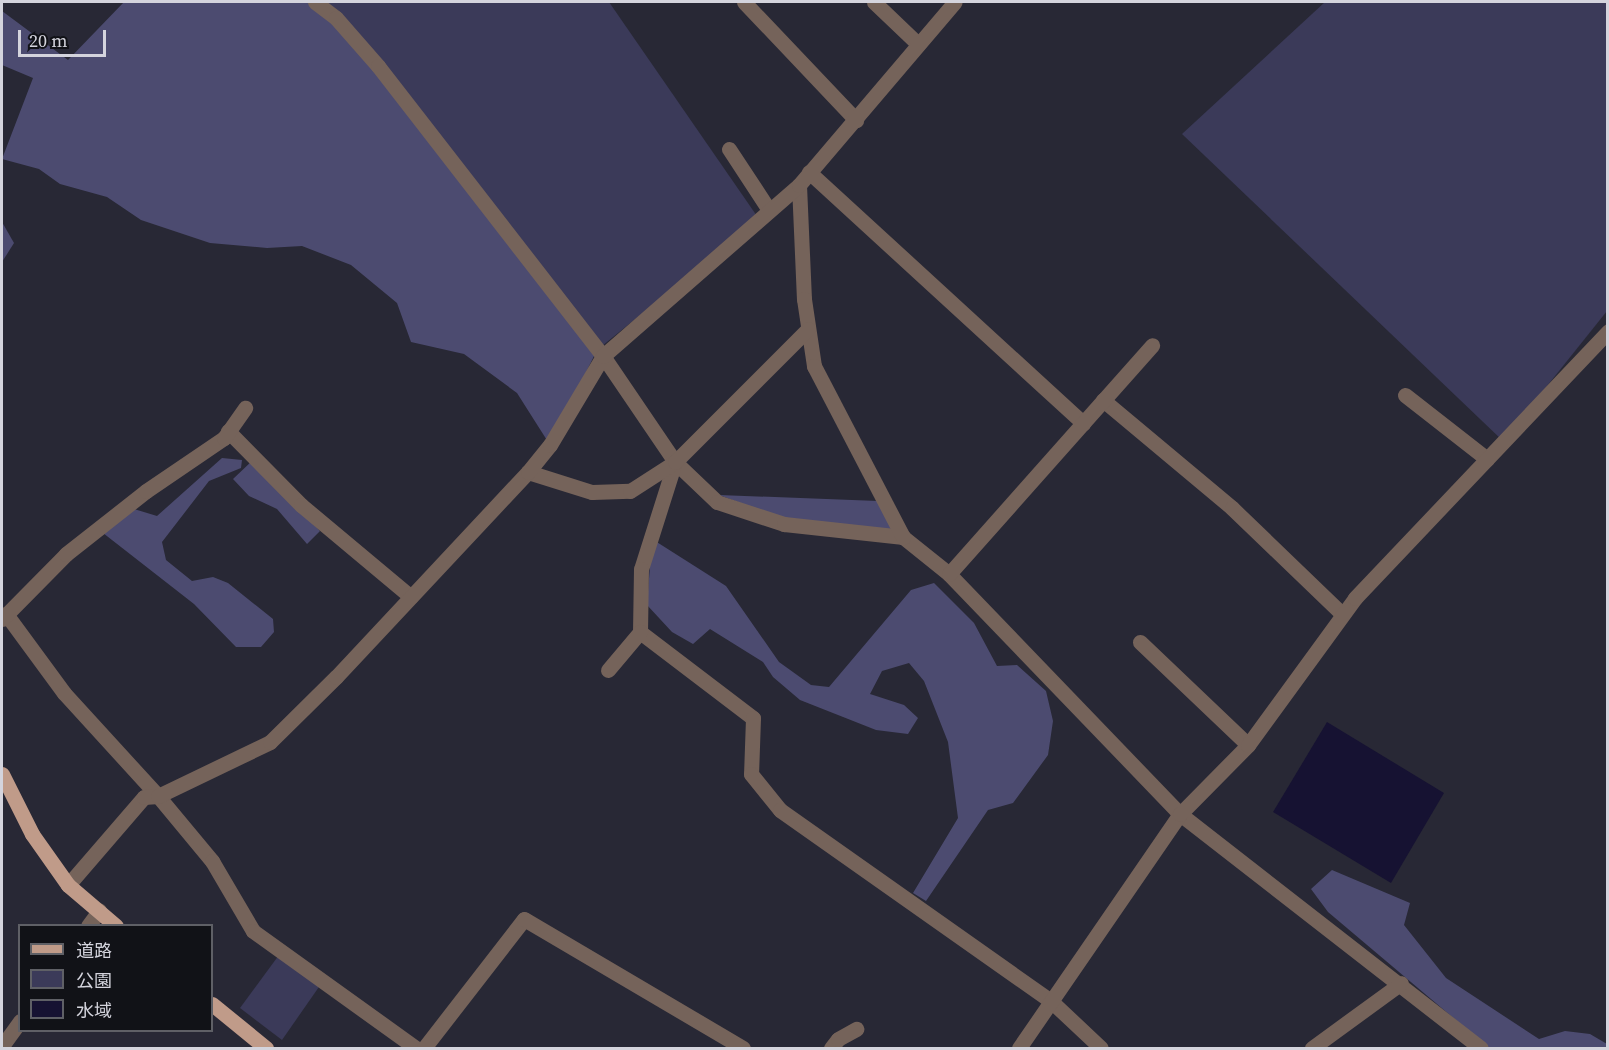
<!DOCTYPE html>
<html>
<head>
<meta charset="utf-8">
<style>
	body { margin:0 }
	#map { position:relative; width:1609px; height:1050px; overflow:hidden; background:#282835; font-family:"Source Serif 4","Noto Sans JP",serif }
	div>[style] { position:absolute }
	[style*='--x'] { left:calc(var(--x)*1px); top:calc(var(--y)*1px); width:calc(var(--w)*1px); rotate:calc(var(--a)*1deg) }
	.green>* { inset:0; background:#3b3a59 }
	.forest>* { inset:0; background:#4c4b70 }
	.water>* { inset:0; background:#161232 }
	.minor>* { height:15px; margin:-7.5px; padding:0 7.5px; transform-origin:7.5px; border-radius:7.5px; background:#75635a }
	.major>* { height:15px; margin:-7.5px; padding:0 7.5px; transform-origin:7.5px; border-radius:7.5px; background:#c09b89 }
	span { translate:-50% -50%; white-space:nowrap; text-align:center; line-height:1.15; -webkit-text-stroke:5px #111217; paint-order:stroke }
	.frame { position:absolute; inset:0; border:3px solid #d4d4dd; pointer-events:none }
	.legend { position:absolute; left:18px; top:924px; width:195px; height:108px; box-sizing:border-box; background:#111217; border:2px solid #5f6066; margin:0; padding:8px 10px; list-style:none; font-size:18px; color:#d4d4dd }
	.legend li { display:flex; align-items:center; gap:12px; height:30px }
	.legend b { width:30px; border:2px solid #5f6066 }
	.scale { position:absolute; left:18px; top:30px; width:88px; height:27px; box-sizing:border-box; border:3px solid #d4d4dd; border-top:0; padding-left:8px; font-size:18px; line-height:21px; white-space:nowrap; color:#d4d4dd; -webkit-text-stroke:4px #111217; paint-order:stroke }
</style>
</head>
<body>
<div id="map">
	<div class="green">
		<i style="clip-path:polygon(313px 2px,609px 2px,759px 219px,597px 350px)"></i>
		<i style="clip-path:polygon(1325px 2px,1608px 3px,1607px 311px,1503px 441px,1182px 134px)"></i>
		<i style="clip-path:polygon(279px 955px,321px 984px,282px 1040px,240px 1008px)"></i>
	</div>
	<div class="forest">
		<i style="clip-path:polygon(124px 2px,309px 2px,344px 27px,597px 350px,550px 445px,517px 393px,464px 354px,411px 342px,397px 303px,351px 265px,302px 246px,267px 248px,210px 243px,141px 220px,107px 197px,60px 184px,39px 169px,2px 159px,33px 78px,2px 65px,2px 11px,68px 60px)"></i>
		<i style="clip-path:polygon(2px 222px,14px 243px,2px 262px)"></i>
		<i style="clip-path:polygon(222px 458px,242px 460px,241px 468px,209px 481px,162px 542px,166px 560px,192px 581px,213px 577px,228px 583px,273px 619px,274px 632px,261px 647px,236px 647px,194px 604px,103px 533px,134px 509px,157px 516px)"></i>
		<i style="clip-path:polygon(253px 460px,320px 531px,307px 544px,277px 509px,249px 496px,233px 479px)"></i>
		<i style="clip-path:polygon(719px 495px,878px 501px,895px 532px,786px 520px)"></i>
		<i style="clip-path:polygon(652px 539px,726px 586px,779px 662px,811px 685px,829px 687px,911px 590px,934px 583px,974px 623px,997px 666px,1017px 665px,1046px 691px,1053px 721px,1048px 755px,1013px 803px,988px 810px,926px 901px,913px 893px,958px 818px,948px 742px,924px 681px,909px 663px,882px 671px,870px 694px,904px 705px,918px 718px,908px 734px,876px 730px,800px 700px,773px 677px,763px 662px,710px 629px,693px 644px,672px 632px,647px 605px)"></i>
		<i style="clip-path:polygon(1332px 870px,1410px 903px,1404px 925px,1446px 978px,1539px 1039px,1565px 1031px,1590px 1034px,1607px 1044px,1607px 1048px,1489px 1048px,1328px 912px,1311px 889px)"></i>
	</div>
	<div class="water">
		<i style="clip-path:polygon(1327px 722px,1444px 793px,1391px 883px,1273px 812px)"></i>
	</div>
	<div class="minor">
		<i style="--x:315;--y:2;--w:26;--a:37"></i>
		<i style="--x:336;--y:18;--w:64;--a:48.8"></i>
		<i style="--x:378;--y:66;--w:367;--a:52.2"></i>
		<i style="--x:603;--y:356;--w:128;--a:55.8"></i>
		<i style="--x:675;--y:462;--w:58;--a:43.6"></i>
		<i style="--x:717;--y:502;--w:71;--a:18.2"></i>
		<i style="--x:784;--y:524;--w:120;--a:6.2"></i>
		<i style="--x:903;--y:537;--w:59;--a:38.8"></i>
		<i style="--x:949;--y:574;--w:333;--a:46.1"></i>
		<i style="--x:1180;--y:814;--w:381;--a:37.9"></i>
		<i style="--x:744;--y:2;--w:163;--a:46.5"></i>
		<i style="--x:874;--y:2;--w:61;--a:43.7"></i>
		<i style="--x:729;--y:149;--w:73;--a:56.7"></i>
		<i style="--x:809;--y:172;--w:372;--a:42.5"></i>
		<i style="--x:799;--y:185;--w:114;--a:87.5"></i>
		<i style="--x:804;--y:299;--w:68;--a:81.5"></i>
		<i style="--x:814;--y:366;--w:193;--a:62.5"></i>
		<i style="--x:1405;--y:395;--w:104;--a:38"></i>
		<i style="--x:1103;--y:400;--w:168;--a:39.9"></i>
		<i style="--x:1232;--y:508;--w:153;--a:43.9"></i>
		<i style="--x:228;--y:431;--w:104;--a:45.4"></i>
		<i style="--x:301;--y:505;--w:143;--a:39.9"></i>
		<i style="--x:675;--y:462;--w:112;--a:107.6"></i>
		<i style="--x:641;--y:569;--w:63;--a:90.9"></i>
		<i style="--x:640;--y:632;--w:142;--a:37.3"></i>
		<i style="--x:753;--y:718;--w:56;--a:92"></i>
		<i style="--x:751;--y:774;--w:46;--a:51.1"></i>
		<i style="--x:780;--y:810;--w:333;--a:35.2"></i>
		<i style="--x:1052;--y:1002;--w:67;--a:43.2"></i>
		<i style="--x:528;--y:472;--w:67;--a:17.4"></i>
		<i style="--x:592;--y:492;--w:38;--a:-2"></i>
		<i style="--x:630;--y:491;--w:54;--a:-32.8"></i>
		<i style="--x:675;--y:462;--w:188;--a:-45"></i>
		<i style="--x:949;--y:574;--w:306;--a:-48.4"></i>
		<i style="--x:6;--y:614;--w:98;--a:53.7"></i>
		<i style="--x:64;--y:693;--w:139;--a:47.6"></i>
		<i style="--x:158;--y:796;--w:85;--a:50.3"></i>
		<i style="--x:212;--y:861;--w:81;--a:59.6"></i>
		<i style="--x:253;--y:931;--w:201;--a:35.7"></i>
		<i style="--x:2;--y:619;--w:91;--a:-45.4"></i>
		<i style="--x:66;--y:554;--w:102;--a:-38.2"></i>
		<i style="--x:146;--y:491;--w:94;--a:-34.2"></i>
		<i style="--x:224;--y:438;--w:37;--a:-55"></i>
		<i style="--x:1140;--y:642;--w:149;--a:43.6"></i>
		<i style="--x:608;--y:670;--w:50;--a:-49.9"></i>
		<i style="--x:68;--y:885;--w:116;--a:-49.2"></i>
		<i style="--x:144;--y:797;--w:14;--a:-4"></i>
		<i style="--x:158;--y:796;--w:124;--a:-25.7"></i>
		<i style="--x:270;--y:742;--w:93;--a:-44.6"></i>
		<i style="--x:336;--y:677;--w:281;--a:-46.9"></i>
		<i style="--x:528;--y:472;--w:35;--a:-51"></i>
		<i style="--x:550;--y:445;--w:104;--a:-59.2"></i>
		<i style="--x:603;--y:356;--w:260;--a:-41.1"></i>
		<i style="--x:799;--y:185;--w:240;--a:-49.6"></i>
		<i style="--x:88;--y:926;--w:19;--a:-54"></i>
		<i style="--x:2;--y:1046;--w:31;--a:-54"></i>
		<i style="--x:424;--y:1048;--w:163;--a:-52.2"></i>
		<i style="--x:524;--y:919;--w:254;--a:30.5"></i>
		<i style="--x:831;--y:1048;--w:11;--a:-52"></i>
		<i style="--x:838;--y:1039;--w:21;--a:-29"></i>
		<i style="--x:1019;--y:1048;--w:284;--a:-55.5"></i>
		<i style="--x:1180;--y:814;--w:97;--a:-45.4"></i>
		<i style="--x:1248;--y:745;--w:182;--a:-53.9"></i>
		<i style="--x:1355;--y:598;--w:368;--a:-46.5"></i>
		<i style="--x:1312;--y:1048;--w:110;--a:-36.1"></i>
	</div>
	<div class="major">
		<i style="--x:2;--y:774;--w:67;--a:63.4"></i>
		<i style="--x:32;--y:834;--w:62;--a:54.8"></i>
		<i style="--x:68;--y:885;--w:63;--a:40.5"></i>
		<i style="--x:212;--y:1004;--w:70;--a:39.2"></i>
	</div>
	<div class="frame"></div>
	<ul class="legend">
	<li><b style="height:8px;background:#c09b89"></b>道路</li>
	<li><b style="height:16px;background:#3b3a59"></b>公園</li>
	<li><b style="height:16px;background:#161232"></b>水域</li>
	</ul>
	<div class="scale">20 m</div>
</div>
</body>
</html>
